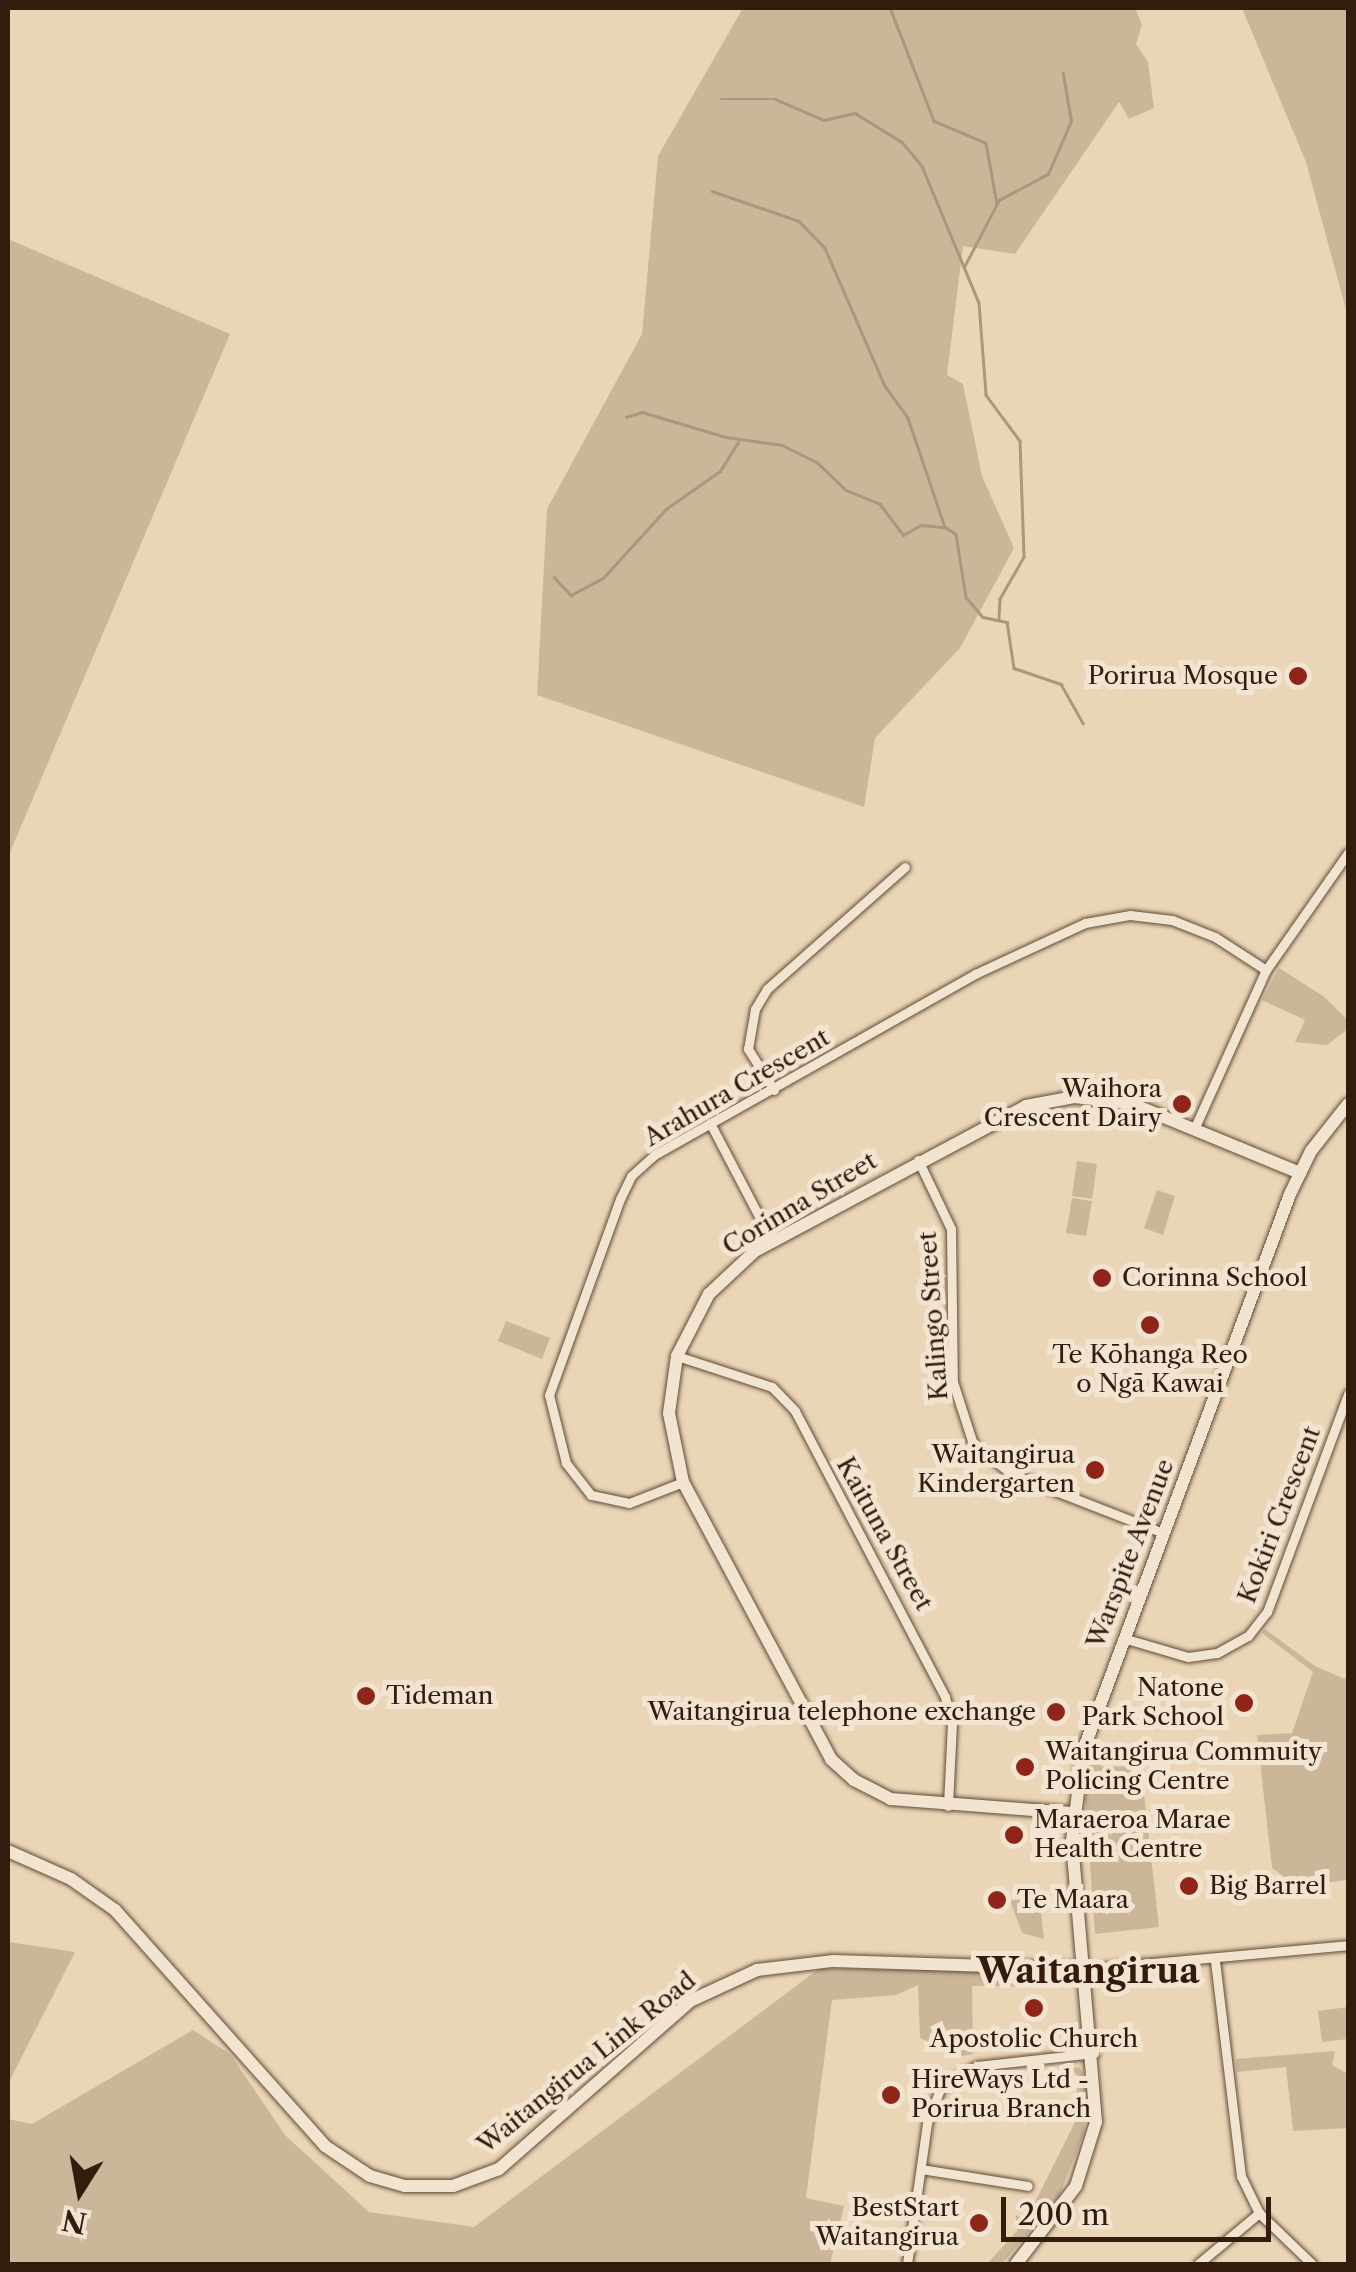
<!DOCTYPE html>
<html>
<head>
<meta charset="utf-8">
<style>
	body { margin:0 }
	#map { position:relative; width:1356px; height:2272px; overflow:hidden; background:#ead6b6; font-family:"Libre Caslon Text",serif }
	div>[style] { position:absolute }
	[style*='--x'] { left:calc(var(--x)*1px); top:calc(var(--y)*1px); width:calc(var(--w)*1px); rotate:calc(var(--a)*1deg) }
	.green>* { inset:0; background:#cbb699 }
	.stream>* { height:2.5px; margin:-1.25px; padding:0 1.25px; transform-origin:1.25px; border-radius:1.25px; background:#ac967d }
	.roads { filter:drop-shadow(0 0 2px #614a37) drop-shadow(0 0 2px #614a37) }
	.street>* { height:9px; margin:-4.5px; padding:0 4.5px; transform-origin:4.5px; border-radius:4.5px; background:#f1e4d0 }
	.secondary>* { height:12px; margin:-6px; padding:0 6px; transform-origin:6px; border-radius:6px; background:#f1e4d0 }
	.dots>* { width:28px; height:28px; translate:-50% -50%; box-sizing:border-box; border:5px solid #f1e4d0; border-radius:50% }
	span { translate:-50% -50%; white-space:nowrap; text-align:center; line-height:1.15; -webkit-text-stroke:10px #f1e4d0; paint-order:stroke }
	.poi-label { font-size:25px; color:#331b0d }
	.right { translate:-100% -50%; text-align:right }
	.left { translate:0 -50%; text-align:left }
	.street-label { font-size:25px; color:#331b0d }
	.district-label { font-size:35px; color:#331b0d; font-weight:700 }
	.frame { position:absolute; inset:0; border:10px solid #331b0d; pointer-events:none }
	.north { position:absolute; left:30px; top:2142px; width:100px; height:100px; -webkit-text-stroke:8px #f1e4d0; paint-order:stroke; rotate:191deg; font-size:28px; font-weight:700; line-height:40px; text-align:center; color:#331b0d }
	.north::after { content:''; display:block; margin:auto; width:35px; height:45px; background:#331b0d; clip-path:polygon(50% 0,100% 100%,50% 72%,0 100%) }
	.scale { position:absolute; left:1001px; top:2197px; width:270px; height:45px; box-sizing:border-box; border:5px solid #331b0d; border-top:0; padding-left:12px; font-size:30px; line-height:35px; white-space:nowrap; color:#331b0d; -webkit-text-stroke:8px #f1e4d0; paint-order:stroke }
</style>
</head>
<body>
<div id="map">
	<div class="green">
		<i style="clip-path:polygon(743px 8px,1135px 8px,1142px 25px,1136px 44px,1148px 62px,1154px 108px,1129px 119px,1119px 102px,1015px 254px,963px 246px,947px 375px,963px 384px,982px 476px,1014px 548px,960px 648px,875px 738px,864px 807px,537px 695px,547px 509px,642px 334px,658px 156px)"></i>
		<i style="clip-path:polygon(1242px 8px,1348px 8px,1348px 317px,1306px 162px)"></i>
		<i style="clip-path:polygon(8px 239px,230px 334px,8px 857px)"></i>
		<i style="clip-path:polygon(1279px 968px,1323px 996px,1348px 1020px,1348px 1029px,1327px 1045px,1295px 1042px,1305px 1020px,1262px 1000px)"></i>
		<i style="clip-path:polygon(1077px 1161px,1097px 1164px,1092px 1199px,1072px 1196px)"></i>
		<i style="clip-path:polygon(1157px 1190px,1175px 1196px,1163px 1235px,1144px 1228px)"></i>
		<i style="clip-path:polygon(1072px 1198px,1092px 1201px,1086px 1236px,1066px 1233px)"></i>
		<i style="clip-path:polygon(506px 1321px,550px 1338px,542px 1359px,498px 1341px)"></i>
		<i style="clip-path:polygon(1265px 1629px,1315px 1666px,1345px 1679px,1348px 1673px,1348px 1880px,1297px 1886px,1272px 1868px,1257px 1735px,1292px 1733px,1313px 1672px,1262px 1633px)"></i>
		<i style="clip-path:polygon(1099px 1759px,1100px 1766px,1141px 1767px,1159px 1927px,1095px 1934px,1085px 1794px,1091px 1760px)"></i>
		<i style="clip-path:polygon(1017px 1884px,1038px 1885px,1044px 1939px,1022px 1933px,1011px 1903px)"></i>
		<i style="clip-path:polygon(8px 1942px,75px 1952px,8px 2084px)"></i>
		<i style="clip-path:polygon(820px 1968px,1060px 1972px,1076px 1979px,1077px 1987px,972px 1986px,973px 2054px,963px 2056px,920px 2038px,918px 1985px,896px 1995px,832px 2000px,806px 2198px,844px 2206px,830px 2264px,8px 2264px,8px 2119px,32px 2124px,193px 2030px,230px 2054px,285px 2135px,369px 2212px,474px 2227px)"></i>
		<i style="clip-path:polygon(1348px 2007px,1348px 2039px,1322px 2042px,1318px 2011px)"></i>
		<i style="clip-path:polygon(1335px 2051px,1332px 2065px,1348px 2074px,1348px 2128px,1293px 2131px,1286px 2067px,1237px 2072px,1236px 2059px)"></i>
		<i style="clip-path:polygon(1079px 2067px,1088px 2082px,1084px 2133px,1060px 2194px,1002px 2264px,987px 2264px,1017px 2231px,1016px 2215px,1026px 2220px,1077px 2118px,1077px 2075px,1070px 2068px)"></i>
	</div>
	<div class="stream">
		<i style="--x:891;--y:10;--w:119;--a:68.8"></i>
		<i style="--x:934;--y:121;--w:56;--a:22.9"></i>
		<i style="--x:986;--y:143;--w:62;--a:79.8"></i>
		<i style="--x:721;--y:99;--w:54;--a:0"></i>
		<i style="--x:775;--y:99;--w:53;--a:23.2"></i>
		<i style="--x:824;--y:120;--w:32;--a:-13"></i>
		<i style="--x:855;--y:113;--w:55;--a:31.7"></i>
		<i style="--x:902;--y:142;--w:31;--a:50"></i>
		<i style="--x:922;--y:166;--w:148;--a:67.4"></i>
		<i style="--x:979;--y:303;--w:92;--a:85.6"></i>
		<i style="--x:986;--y:395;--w:57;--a:53.5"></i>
		<i style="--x:1020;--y:441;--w:116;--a:88"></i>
		<i style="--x:1024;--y:557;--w:48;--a:119.7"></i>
		<i style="--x:1000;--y:599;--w:19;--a:93"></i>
		<i style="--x:712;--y:191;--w:92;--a:19"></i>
		<i style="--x:799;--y:221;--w:37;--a:46"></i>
		<i style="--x:825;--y:248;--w:150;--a:66.5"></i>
		<i style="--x:885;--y:386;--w:39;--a:54"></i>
		<i style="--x:908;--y:418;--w:115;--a:71.3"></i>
		<i style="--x:945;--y:527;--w:13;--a:32"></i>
		<i style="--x:956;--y:534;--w:64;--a:81"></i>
		<i style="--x:966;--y:597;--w:26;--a:50"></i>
		<i style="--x:983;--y:617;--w:25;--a:12"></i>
		<i style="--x:1007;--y:622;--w:47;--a:81.3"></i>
		<i style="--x:1014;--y:668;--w:50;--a:18.8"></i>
		<i style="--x:1061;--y:684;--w:45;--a:60.6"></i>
		<i style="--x:964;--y:267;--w:76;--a:-62.4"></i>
		<i style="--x:999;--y:200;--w:55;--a:-28"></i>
		<i style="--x:1048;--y:174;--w:58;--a:-66.5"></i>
		<i style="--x:1071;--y:121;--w:48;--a:-99.7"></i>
		<i style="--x:626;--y:417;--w:17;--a:-17"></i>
		<i style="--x:642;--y:412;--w:88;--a:16.6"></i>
		<i style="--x:726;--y:437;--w:57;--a:8.1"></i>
		<i style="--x:782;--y:445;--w:39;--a:26"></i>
		<i style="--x:817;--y:462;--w:40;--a:44"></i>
		<i style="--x:846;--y:490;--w:37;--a:22"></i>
		<i style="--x:880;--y:504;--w:39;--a:53"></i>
		<i style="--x:903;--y:535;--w:21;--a:-29"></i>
		<i style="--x:921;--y:525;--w:24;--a:5"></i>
		<i style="--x:554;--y:577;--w:25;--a:47"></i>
		<i style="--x:571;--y:595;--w:36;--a:-28"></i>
		<i style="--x:603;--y:578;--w:93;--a:-47.6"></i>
		<i style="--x:666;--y:509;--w:66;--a:-35.1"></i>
		<i style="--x:720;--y:471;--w:34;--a:-58"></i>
	</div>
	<div class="roads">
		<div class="street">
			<i style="--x:774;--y:1090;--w:49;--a:-122.4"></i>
			<i style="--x:748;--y:1049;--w:41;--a:-80.1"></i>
			<i style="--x:755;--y:1009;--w:23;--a:-59"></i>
			<i style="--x:767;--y:989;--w:184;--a:-41.5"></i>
			<i style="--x:710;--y:1123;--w:133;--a:62.3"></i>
			<i style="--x:1195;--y:1127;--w:172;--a:-65.7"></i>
			<i style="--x:1266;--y:970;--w:143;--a:-55"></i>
			<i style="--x:918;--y:1160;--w:76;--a:64.4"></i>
			<i style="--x:951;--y:1229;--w:153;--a:89.3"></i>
			<i style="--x:953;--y:1382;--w:65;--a:72.1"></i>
			<i style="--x:973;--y:1444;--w:49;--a:37.6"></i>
			<i style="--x:1012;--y:1474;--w:162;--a:21.3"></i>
			<i style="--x:677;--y:1356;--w:100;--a:18.1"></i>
			<i style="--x:772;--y:1387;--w:33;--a:46"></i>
			<i style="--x:795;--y:1411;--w:323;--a:62.3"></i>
			<i style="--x:945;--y:1697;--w:27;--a:75"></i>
			<i style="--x:952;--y:1723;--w:83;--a:92.8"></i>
			<i style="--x:683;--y:1482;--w:58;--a:158.7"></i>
			<i style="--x:629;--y:1503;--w:39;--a:-168"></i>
			<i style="--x:591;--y:1495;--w:41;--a:-128"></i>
			<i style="--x:566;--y:1463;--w:70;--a:-104"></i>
			<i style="--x:549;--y:1395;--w:208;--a:-70.1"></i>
			<i style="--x:620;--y:1199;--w:25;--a:-64"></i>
			<i style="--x:631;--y:1176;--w:31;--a:-42"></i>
			<i style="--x:654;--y:1155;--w:369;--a:-29.4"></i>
			<i style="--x:975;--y:974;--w:121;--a:-24.9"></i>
			<i style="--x:1085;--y:923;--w:46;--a:-10.1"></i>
			<i style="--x:1130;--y:915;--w:42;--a:6.8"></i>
			<i style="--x:1172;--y:920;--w:46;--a:21.6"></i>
			<i style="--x:1215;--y:937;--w:61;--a:32.9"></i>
			<i style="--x:1123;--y:1638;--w:68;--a:16.3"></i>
			<i style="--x:1188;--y:1657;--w:29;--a:-8"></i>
			<i style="--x:1217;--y:1653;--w:35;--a:-29"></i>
			<i style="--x:1248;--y:1636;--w:31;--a:-52"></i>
			<i style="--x:1267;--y:1612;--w:233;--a:-69.6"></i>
			<i style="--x:1215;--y:1961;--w:217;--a:83.1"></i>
			<i style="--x:1241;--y:2176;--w:41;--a:64.1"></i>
			<i style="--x:1259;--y:2213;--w:74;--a:43.9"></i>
			<i style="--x:1085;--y:1969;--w:264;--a:-5.2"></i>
			<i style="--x:921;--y:2169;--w:108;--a:9"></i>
			<i style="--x:907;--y:2264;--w:142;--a:-81.9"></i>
			<i style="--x:927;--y:2123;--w:39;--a:-69"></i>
			<i style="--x:941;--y:2087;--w:42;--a:-30.3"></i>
			<i style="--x:977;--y:2066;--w:118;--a:-6.3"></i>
			<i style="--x:1198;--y:2264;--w:80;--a:-39.9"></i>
		</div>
		<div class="secondary">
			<i style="--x:1072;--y:1813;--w:182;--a:-175.6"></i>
			<i style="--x:891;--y:1799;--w:42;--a:-152.8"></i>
			<i style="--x:854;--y:1780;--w:31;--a:-138"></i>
			<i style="--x:831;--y:1759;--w:314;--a:-118.1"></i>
			<i style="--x:683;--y:1482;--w:70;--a:-101.5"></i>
			<i style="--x:669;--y:1413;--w:58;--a:-82"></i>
			<i style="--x:677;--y:1356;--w:70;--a:-62.7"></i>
			<i style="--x:709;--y:1294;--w:63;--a:-43.1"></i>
			<i style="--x:755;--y:1251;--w:307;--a:-28.1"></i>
			<i style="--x:1026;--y:1106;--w:49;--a:-10.6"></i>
			<i style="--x:1074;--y:1097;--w:56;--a:6.1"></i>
			<i style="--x:1130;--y:1103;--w:184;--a:22.4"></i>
			<i style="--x:8;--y:1851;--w:69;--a:24"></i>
			<i style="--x:71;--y:1879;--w:54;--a:35.2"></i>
			<i style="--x:115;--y:1910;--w:316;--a:48.3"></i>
			<i style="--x:325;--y:2146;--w:54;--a:33.7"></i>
			<i style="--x:370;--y:2176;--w:36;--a:16"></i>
			<i style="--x:405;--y:2186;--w:48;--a:0"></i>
			<i style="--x:453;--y:2186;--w:49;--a:-20.3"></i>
			<i style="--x:499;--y:2169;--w:254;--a:-41.3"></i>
			<i style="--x:690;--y:2001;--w:74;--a:-24.8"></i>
			<i style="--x:757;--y:1970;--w:77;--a:-6.8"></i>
			<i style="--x:833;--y:1961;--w:252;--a:1.8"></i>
			<i style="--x:1016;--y:2264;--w:98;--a:-52.4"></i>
			<i style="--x:1076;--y:2186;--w:67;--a:-72.6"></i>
			<i style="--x:1096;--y:2122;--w:282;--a:-94.9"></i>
			<i style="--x:1072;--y:1841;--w:91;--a:-83"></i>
			<i style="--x:1083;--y:1751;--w:594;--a:-69.61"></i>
			<i style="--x:1290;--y:1194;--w:48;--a:-64"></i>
			<i style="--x:1311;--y:1151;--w:60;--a:-51.8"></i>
		</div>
	</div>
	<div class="dots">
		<i style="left:1298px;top:676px;background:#8f2418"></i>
		<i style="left:1182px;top:1104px;background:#8f2418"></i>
		<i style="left:1102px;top:1278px;background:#8f2418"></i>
		<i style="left:1150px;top:1325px;background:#8f2418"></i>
		<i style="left:1095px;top:1470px;background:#8f2418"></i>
		<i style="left:366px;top:1696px;background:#8f2418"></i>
		<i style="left:1244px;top:1703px;background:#8f2418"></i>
		<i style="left:1056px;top:1712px;background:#8f2418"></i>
		<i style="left:1025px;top:1767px;background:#8f2418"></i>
		<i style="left:1014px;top:1835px;background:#8f2418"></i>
		<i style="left:1189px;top:1886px;background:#8f2418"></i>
		<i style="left:997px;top:1900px;background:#8f2418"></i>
		<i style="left:1034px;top:2008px;background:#8f2418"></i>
		<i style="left:891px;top:2095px;background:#8f2418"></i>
		<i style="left:979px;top:2223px;background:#8f2418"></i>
	</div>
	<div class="poi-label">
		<span class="right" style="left:1278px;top:676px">Porirua Mosque</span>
		<span class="right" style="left:1162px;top:1104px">Waihora<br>Crescent Dairy</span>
		<span class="left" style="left:1122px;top:1278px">Corinna School</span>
		<span style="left:1150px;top:1370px">Te Kōhanga Reo<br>o Ngā Kawai</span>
		<span class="right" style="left:1075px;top:1470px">Waitangirua<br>Kindergarten</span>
		<span class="right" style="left:1224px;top:1703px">Natone<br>Park School</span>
		<span class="left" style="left:386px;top:1696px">Tideman</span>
		<span class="right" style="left:1036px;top:1712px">Waitangirua telephone exchange</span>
		<span class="left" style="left:1045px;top:1767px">Waitangirua Commuity<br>Policing Centre</span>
		<span class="left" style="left:1034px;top:1835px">Maraeroa Marae<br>Health Centre</span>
		<span class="left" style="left:1209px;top:1886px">Big Barrel</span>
		<span class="left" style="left:1017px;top:1900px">Te Maara</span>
		<span style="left:1034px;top:2039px">Apostolic Church</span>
		<span class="left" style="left:911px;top:2095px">HireWays Ltd -<br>Porirua Branch</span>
		<span class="right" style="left:959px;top:2223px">BestStart<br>Waitangirua</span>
	</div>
	<div class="street-label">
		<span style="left:737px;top:1088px;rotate:-30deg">Arahura Crescent</span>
		<span style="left:800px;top:1204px;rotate:-31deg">Corinna Street</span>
		<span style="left:934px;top:1316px;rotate:-94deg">Kalingo Street</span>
		<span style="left:1280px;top:1515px;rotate:-69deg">Kokiri Crescent</span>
		<span style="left:884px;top:1534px;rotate:61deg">Kaituna Street</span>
		<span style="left:1131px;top:1554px;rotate:-69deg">Warspite Avenue</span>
		<span style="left:587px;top:2063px;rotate:-39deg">Waitangirua Link Road</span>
	</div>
	<div class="district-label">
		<span style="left:1088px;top:1971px">Waitangirua</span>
	</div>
	<div class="frame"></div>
	<div class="north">N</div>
	<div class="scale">200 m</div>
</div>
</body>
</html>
